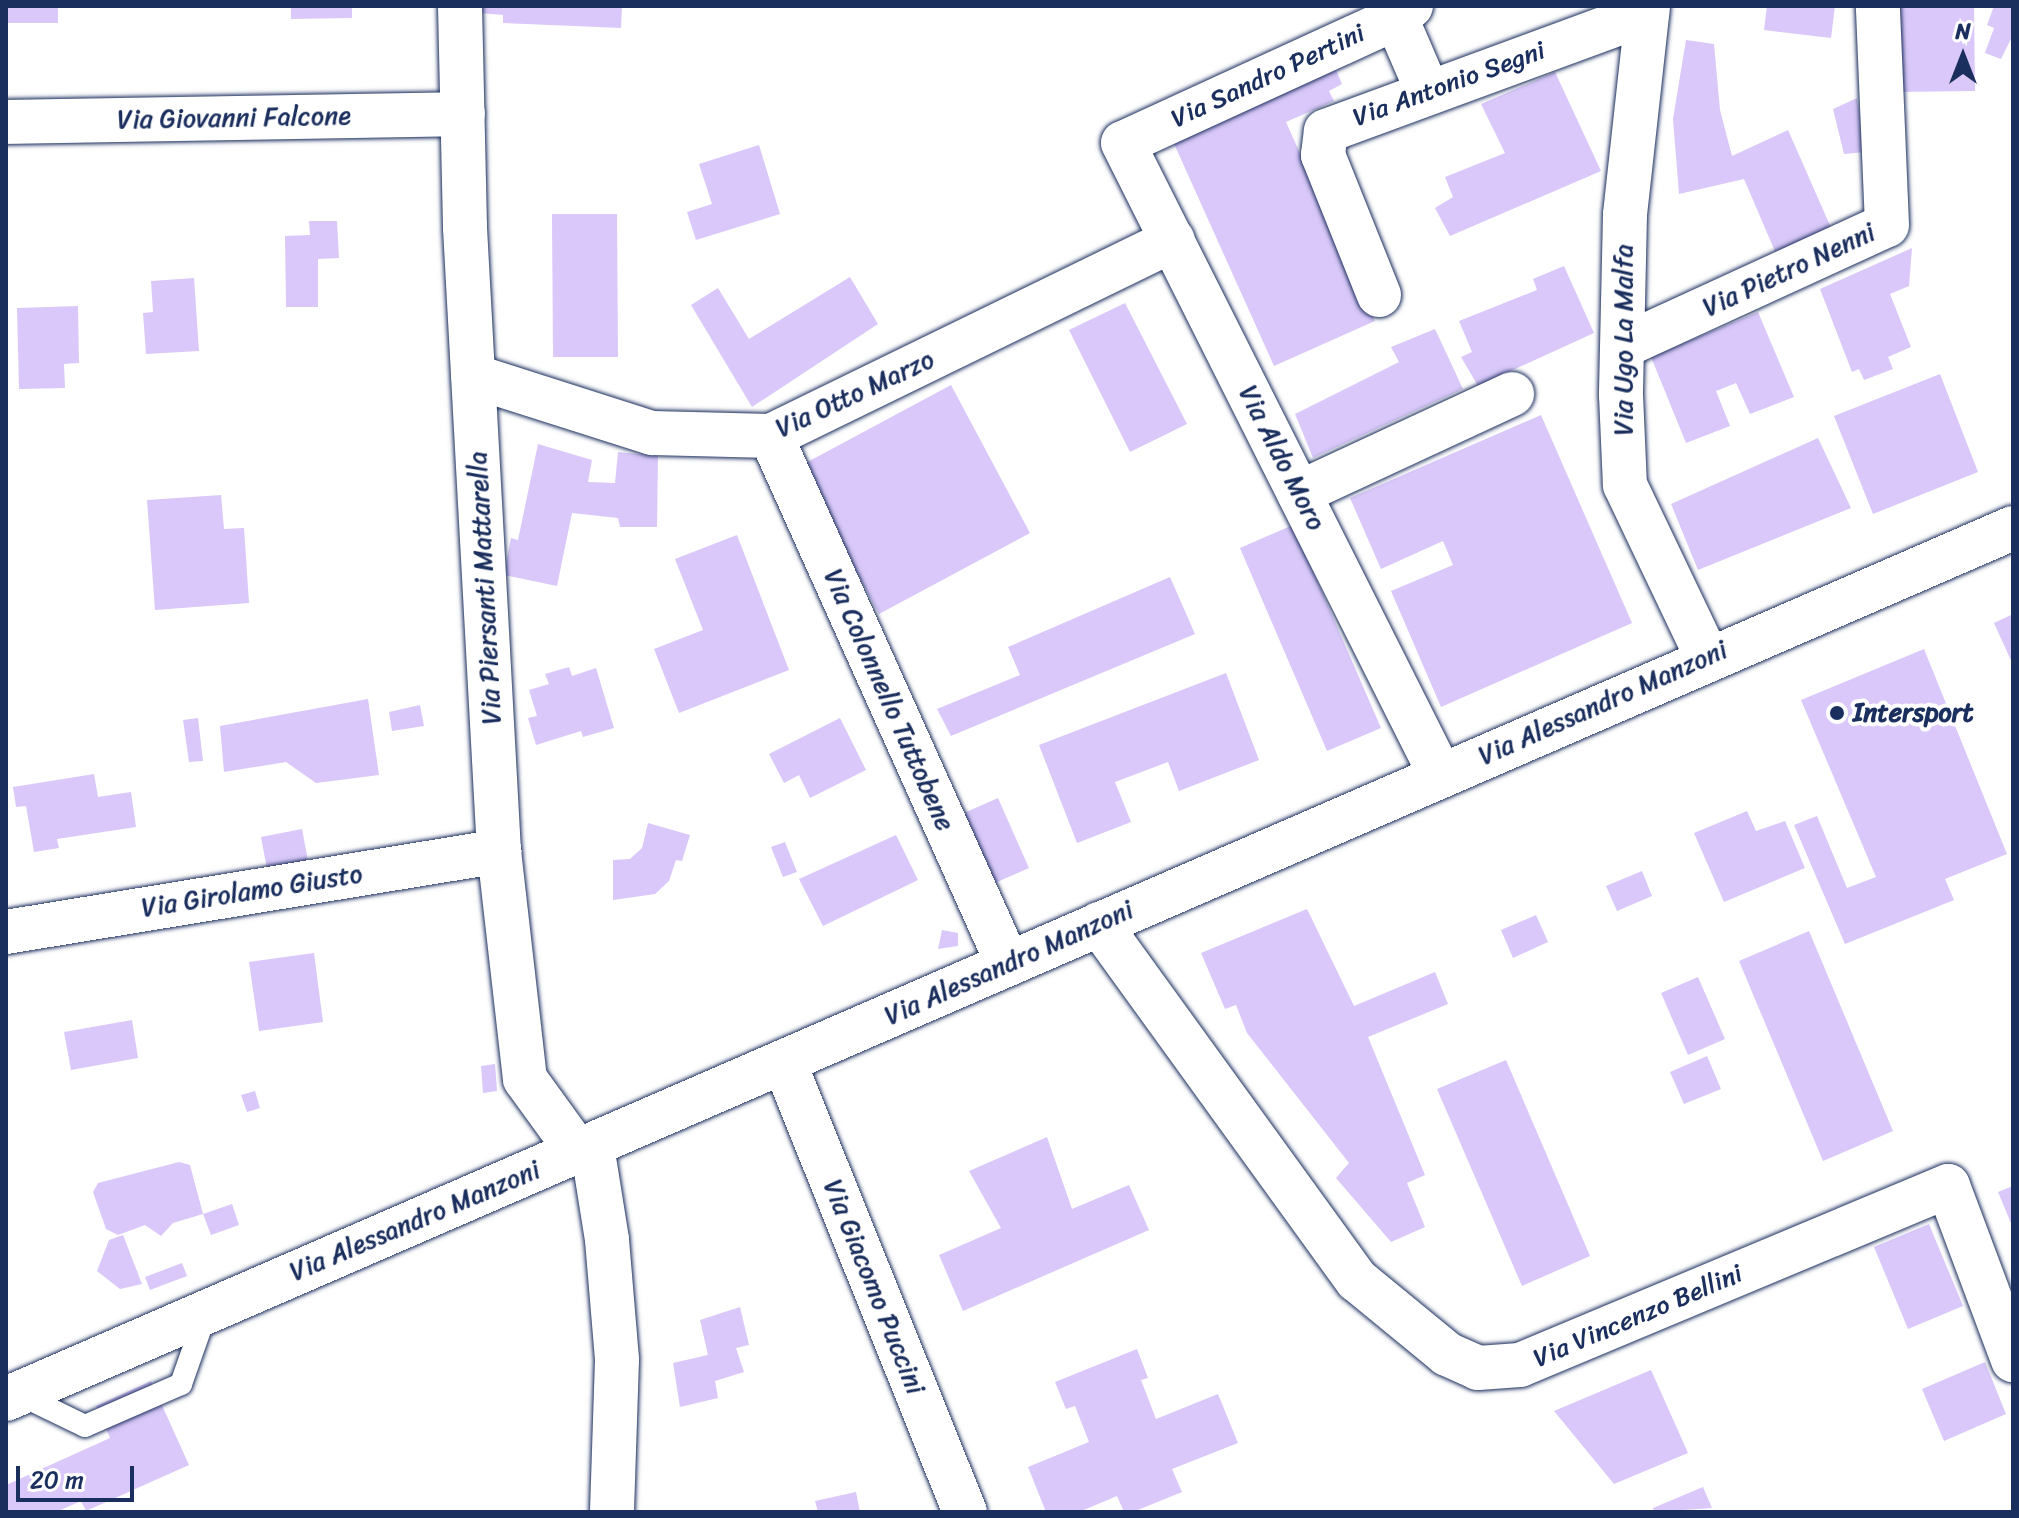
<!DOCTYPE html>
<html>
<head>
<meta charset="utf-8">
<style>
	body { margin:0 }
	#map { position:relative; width:2019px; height:1518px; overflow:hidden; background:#fff; font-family:Sriracha,sans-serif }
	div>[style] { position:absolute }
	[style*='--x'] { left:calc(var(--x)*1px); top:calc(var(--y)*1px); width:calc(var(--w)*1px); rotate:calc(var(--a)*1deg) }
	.building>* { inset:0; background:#d9c8f9 }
	.roads { filter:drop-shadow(0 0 2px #1b2f5e) drop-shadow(0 0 2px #1b2f5e) }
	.lane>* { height:22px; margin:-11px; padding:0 11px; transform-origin:11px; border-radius:11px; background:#fff }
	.street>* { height:44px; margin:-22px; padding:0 22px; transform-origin:22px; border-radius:22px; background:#fff }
	.secondary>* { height:44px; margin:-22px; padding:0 22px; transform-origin:22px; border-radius:22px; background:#fff }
	.dots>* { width:22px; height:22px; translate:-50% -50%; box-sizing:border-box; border:4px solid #fff; border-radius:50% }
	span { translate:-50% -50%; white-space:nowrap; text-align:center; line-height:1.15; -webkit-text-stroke:8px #fff; paint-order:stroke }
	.street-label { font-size:26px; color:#1b2f5e }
	.poi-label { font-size:26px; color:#1b2f5e; font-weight:700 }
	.left { translate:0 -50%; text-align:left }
	.frame { position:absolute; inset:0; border:8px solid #1b2f5e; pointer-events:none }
	.north { position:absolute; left:1923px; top:16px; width:80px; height:80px; -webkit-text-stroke:6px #fff; paint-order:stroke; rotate:0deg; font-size:22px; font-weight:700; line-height:32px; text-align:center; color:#1b2f5e }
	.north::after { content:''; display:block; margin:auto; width:28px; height:36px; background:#1b2f5e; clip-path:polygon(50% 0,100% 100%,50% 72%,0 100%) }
	.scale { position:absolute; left:16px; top:1466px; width:118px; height:36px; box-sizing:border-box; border:4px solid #1b2f5e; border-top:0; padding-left:10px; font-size:24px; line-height:28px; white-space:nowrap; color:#1b2f5e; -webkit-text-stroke:6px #fff; paint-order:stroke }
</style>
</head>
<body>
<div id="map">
	<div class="building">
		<i style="clip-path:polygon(6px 6px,58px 6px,58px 23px,6px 23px)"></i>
		<i style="clip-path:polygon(291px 6px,352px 6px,352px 18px,291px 19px)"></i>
		<i style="clip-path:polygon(479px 6px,622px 6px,621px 28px,503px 23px,503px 15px,479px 13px)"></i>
		<i style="clip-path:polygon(1767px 6px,1835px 6px,1831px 38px,1764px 30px)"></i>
		<i style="clip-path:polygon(1893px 6px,1974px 6px,1975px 91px,1894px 92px)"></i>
		<i style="clip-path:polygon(1994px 6px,2013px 6px,2013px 35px,2001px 59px,1985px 53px,1994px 28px,1987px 25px)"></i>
		<i style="clip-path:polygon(1686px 40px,1714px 44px,1720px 110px,1732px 156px,1788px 130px,1832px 230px,1777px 256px,1744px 179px,1679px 194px,1673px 119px)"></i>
		<i style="clip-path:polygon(1333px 63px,1342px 84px,1329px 91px,1334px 101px,1286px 122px,1375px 321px,1274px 366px,1171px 137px)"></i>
		<i style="clip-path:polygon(1555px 72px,1601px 171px,1450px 236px,1435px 208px,1453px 197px,1445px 177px,1505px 153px,1481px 104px)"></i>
		<i style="clip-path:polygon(1857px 98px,1866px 152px,1844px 154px,1833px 109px)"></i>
		<i style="clip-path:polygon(759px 145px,780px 214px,696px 240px,687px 212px,712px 204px,699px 164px)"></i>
		<i style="clip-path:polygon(552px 214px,617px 214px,618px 357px,553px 357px)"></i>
		<i style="clip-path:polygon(309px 221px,337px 221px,339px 258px,318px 259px,318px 307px,286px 307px,285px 236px,310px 235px)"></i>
		<i style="clip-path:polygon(1912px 248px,1909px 286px,1890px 294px,1911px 347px,1888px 357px,1893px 369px,1864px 380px,1859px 369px,1852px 372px,1820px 289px)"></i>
		<i style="clip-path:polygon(1564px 266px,1594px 333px,1478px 386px,1461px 357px,1472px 352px,1459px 321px,1537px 290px,1533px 279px)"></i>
		<i style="clip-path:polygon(850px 277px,878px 324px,752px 407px,691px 305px,718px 288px,749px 339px)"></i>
		<i style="clip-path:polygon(194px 278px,199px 351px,146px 354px,143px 313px,153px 312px,151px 281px)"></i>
		<i style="clip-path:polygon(1125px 303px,1187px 424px,1130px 452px,1069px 330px)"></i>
		<i style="clip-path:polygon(78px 306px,79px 363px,64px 364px,65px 388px,19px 389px,17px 308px)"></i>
		<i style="clip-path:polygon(1758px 312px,1794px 397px,1750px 414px,1736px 383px,1716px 391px,1730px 426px,1686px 443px,1651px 357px)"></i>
		<i style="clip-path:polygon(1435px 329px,1463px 389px,1313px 458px,1295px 414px,1399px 362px,1391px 347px)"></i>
		<i style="clip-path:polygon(1940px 374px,1978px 472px,1873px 514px,1834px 416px)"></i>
		<i style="clip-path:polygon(951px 385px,1030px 533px,879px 614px,800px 466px)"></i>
		<i style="clip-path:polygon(1541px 415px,1632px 623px,1441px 707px,1391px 591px,1453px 565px,1443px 541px,1381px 569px,1350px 498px)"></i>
		<i style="clip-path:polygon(1818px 438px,1851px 508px,1698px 570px,1671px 504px)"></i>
		<i style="clip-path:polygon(538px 444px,592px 460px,588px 482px,615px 483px,618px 452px,658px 456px,657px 527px,620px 527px,618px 518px,572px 513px,557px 586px,504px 575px,511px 538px,518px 540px)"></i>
		<i style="clip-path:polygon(221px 495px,224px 529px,244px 528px,249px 603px,155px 610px,147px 500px)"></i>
		<i style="clip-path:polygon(1293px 525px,1381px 728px,1327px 751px,1240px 548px)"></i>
		<i style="clip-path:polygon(737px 535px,789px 670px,679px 713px,654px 649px,703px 630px,675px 559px)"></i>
		<i style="clip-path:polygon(1170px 577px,1195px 634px,951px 736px,937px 709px,1020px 675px,1008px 647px)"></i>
		<i style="clip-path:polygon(2013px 614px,2013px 665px,1994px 623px)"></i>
		<i style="clip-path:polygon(1924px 649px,2007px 854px,1945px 879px,1954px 900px,1845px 944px,1794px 825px,1817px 816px,1847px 888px,1876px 877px,1801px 700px)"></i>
		<i style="clip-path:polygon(569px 667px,572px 676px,596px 668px,614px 728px,583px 737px,581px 731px,536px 745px,528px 718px,537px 716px,529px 690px,549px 684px,545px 674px)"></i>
		<i style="clip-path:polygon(1226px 673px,1259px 760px,1179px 791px,1168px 762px,1115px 782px,1131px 822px,1077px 843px,1039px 745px)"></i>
		<i style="clip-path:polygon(368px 699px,379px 775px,316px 783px,286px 762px,224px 772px,220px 726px)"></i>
		<i style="clip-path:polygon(420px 705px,424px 726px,392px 731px,389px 712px)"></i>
		<i style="clip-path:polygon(198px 718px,203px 761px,189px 762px,183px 720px)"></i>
		<i style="clip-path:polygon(840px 718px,866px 770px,810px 798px,799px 775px,784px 783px,769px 754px)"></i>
		<i style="clip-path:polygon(94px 774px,98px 797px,131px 792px,136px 827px,57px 839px,59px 848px,34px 852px,26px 806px,16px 807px,13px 787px)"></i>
		<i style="clip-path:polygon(998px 798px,1029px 868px,986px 887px,955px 817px)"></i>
		<i style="clip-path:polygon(1747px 811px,1756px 831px,1785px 821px,1805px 868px,1724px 902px,1694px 833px)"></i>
		<i style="clip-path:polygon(648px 823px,690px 835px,682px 861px,676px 860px,669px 881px,655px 894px,613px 900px,613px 860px,630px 859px,642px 848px)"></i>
		<i style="clip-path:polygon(302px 829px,308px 861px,267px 869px,261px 837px)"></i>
		<i style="clip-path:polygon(896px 835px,918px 880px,823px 926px,799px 879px)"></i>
		<i style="clip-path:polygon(785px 842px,797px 872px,783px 877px,771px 847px)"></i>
		<i style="clip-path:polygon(1642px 871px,1652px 896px,1617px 911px,1606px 886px)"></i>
		<i style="clip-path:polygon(1307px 909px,1354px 1006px,1435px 972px,1448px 1004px,1368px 1037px,1425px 1175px,1407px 1183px,1425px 1227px,1391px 1242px,1336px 1178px,1349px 1163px,1247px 1033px,1236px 1005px,1225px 1009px,1201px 953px)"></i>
		<i style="clip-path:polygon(1536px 915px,1548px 942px,1513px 958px,1501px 930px)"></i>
		<i style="clip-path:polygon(942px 930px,958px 933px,958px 946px,938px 949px)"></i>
		<i style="clip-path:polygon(1809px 931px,1893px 1131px,1823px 1161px,1739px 961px)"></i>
		<i style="clip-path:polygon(314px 953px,323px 1022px,259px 1031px,249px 962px)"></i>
		<i style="clip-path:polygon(1698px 977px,1725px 1039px,1688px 1055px,1661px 993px)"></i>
		<i style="clip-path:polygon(132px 1020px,138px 1058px,71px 1070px,64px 1032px)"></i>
		<i style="clip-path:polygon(1707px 1056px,1721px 1089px,1684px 1104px,1670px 1072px)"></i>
		<i style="clip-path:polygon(1506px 1060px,1590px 1256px,1522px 1286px,1437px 1089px)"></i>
		<i style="clip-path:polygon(495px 1064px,497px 1091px,483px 1093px,481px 1066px)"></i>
		<i style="clip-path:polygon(255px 1091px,260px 1108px,247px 1112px,241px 1095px)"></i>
		<i style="clip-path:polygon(1047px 1137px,1072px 1209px,1129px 1185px,1149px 1230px,963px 1311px,939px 1255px,1001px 1228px,969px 1171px)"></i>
		<i style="clip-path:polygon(179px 1162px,190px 1165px,203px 1214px,173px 1223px,161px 1236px,145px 1225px,118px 1235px,106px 1229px,93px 1192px,98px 1183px)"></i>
		<i style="clip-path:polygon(2013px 1186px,2013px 1228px,1998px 1192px)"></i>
		<i style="clip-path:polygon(232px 1204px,239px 1225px,211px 1235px,203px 1214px)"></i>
		<i style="clip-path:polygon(1929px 1224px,1963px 1306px,1908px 1329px,1874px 1247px)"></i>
		<i style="clip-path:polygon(123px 1235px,142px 1284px,120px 1289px,97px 1271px,109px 1240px)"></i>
		<i style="clip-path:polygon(182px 1263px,187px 1276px,150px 1290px,145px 1277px)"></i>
		<i style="clip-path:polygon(740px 1307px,749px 1345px,736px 1348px,744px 1372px,715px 1381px,718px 1398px,680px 1407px,673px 1363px,708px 1355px,700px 1320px)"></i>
		<i style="clip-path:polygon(1137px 1349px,1148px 1378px,1141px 1380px,1156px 1419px,1218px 1394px,1238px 1443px,1172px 1469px,1182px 1492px,1133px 1512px,1124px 1512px,1117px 1496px,1079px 1512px,1046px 1512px,1028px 1467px,1089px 1442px,1075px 1406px,1066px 1409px,1055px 1382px)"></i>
		<i style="clip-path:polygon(1985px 1362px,2006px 1414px,1944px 1441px,1922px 1389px)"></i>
		<i style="clip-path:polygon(1651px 1370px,1688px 1453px,1614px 1484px,1554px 1411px)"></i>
		<i style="clip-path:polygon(151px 1381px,189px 1465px,86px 1511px,81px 1501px,56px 1512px,6px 1512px,6px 1485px,110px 1438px,96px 1406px)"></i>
		<i style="clip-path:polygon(1703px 1487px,1712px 1508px,1654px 1512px,1653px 1508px)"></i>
		<i style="clip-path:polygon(856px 1492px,860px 1512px,818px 1512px,815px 1501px)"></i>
	</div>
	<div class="roads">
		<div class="lane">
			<i style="--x:19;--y:1394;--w:73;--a:25.9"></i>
			<i style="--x:85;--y:1426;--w:105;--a:-23.6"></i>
			<i style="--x:181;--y:1384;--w:75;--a:-70.6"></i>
		</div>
		<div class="street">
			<i style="--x:460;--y:6;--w:222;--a:88.7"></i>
			<i style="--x:465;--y:228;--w:624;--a:86.88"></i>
			<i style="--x:499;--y:851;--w:229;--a:83.5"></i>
			<i style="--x:525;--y:1079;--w:90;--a:54"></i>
			<i style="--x:1411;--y:6;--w:19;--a:141"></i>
			<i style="--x:1396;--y:18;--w:300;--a:155.4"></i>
			<i style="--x:1123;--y:143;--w:706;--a:63.33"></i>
			<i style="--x:1648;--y:6;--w:210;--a:96.3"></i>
			<i style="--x:1625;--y:215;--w:180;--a:91.3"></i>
			<i style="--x:1621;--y:395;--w:90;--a:87.5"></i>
			<i style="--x:1625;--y:485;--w:191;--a:64.5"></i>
			<i style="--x:1396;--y:18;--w:78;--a:66.7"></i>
			<i style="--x:6;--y:122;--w:457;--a:-1"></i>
			<i style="--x:1379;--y:295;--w:151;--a:-111.8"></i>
			<i style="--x:1323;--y:155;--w:24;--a:-83"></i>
			<i style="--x:1326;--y:131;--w:342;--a:-20.2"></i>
			<i style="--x:1623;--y:346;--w:290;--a:-24.6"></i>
			<i style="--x:1887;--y:225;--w:219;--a:-92.4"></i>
			<i style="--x:473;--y:376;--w:188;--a:17.7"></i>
			<i style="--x:652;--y:433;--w:119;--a:1.4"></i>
			<i style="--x:771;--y:436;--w:447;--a:-26"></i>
			<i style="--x:771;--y:436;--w:579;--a:65.83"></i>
			<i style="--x:1299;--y:493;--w:235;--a:-24.9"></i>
			<i style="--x:1099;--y:924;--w:440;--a:54.1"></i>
			<i style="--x:1357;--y:1280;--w:117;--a:39.4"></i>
			<i style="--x:1447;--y:1354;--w:34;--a:24"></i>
			<i style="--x:1478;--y:1368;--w:42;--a:-4.1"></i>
			<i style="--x:1520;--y:1365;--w:464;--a:-22.7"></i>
			<i style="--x:1948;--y:1186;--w:186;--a:69.5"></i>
			<i style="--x:6;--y:932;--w:500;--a:-9.3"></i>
			<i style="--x:784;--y:1062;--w:485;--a:68.1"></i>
			<i style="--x:592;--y:1146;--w:95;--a:80.9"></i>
			<i style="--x:607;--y:1240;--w:120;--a:85.2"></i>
			<i style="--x:617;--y:1360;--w:152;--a:91.9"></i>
		</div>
		<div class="secondary">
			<i style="--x:6;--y:1399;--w:2188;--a:-23.46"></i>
		</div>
	</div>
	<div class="dots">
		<i style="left:1837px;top:713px;background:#1b2f5e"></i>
	</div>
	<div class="street-label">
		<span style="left:1268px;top:76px;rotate:-25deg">Via Sandro Pertini</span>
		<span style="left:1449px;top:84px;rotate:-20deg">Via Antonio Segni</span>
		<span style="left:234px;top:118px;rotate:-1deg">Via Giovanni Falcone</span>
		<span style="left:1789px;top:270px;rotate:-25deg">Via Pietro Nenni</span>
		<span style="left:1624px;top:340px;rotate:-90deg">Via Ugo La Malfa</span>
		<span style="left:855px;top:394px;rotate:-25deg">Via Otto Marzo</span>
		<span style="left:1282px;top:458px;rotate:63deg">Via Aldo Moro</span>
		<span style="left:485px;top:588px;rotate:-93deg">Via Piersanti Mattarella</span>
		<span style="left:889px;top:700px;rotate:66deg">Via Colonnello Tuttobene</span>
		<span style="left:1603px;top:703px;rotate:-24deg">Via Alessandro Manzoni</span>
		<span style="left:252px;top:891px;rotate:-9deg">Via Girolamo Giusto</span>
		<span style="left:1009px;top:963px;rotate:-24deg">Via Alessandro Manzoni</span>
		<span style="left:415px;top:1221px;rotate:-23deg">Via Alessandro Manzoni</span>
		<span style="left:874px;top:1287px;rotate:68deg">Via Giacomo Puccini</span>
		<span style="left:1638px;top:1316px;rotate:-23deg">Via Vincenzo Bellini</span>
	</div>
	<div class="poi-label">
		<span class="left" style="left:1853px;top:713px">Intersport</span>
	</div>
	<div class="frame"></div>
	<div class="north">N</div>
	<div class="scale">20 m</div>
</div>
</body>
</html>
